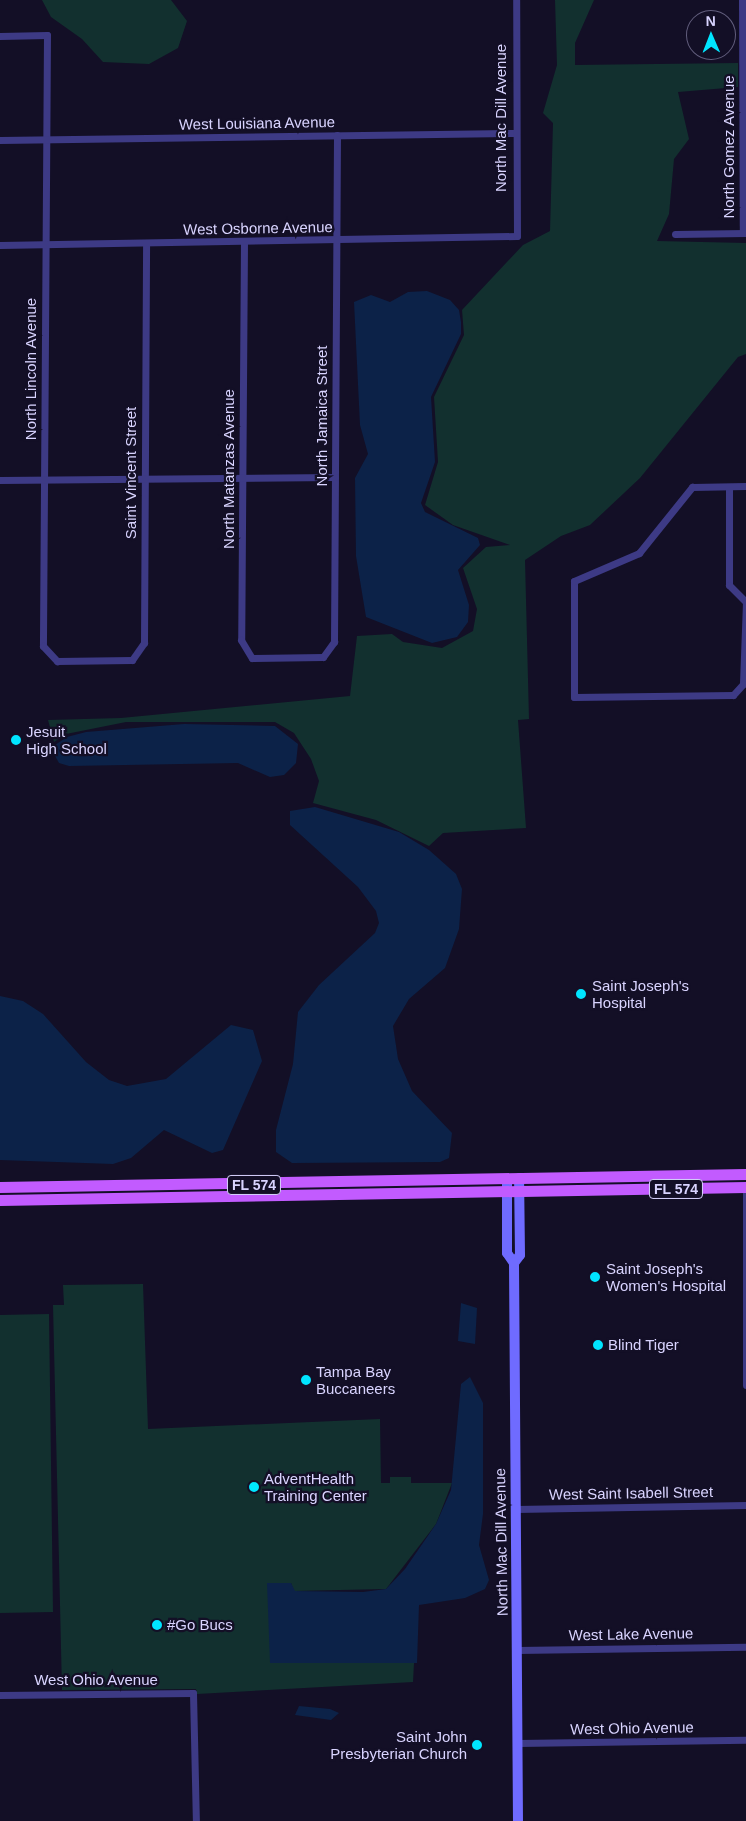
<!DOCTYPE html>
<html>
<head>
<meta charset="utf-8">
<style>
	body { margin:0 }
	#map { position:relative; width:746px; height:1821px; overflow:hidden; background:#130f26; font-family:Arial,sans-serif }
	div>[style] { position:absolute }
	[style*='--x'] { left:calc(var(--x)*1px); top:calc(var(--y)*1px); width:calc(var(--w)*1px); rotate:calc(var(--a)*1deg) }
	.green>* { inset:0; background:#12302f }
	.water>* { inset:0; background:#0c2248 }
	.street>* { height:7px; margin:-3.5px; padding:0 3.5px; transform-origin:3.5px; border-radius:3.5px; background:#3d3a85 }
	.secondary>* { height:10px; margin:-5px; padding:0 5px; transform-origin:5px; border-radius:5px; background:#6f6bff }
	.primary>* { height:11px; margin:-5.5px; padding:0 5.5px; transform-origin:5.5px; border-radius:5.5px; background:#c25bff }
	.dots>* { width:14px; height:14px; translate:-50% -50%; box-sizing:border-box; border:2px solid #130f26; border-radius:50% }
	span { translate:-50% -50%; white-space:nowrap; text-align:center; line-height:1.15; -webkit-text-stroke:4.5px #130f26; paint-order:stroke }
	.shield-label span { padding:1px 4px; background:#130f26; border:1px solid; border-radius:4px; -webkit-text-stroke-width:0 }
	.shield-label { font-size:14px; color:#d9d4ff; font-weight:700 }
	.street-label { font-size:15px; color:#d9d4ff }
	.poi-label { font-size:15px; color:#d9d4ff }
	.left { translate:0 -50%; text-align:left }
	.right { translate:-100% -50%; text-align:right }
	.north { position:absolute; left:686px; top:10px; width:50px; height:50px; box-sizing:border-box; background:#130f26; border:1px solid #625e7d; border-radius:50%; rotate:359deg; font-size:14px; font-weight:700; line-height:20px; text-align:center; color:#d9d4ff }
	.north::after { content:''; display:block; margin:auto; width:18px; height:22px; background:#00e5ff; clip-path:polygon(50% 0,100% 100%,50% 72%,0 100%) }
</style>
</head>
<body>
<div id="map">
	<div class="green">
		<i style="clip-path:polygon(42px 0,171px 0,187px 21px,178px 48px,149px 64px,103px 62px,82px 39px,51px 17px)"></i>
		<i style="clip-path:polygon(555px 0,594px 0,575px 43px,575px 65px,738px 63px,738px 87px,678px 92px,689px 139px,674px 159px,669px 214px,657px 241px,746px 243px,746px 354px,738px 357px,640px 478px,590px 525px,561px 536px,525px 560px,529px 719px,518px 720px,526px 828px,443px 833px,429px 846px,376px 820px,313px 803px,319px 781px,311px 759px,294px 733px,275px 722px,126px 722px,66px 734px,54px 742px,48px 720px,121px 718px,350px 696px,357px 636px,392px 634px,403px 642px,442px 648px,473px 631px,477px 609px,463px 568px,486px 547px,510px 545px,453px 525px,425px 505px,438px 462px,434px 397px,464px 335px,462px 310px,523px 245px,550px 231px,553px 123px,543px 113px,557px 65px)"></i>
		<i style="clip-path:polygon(143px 1284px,148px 1429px,380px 1419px,381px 1483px,390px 1483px,390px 1477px,411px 1477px,411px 1483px,452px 1483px,436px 1524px,386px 1589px,294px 1591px,291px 1583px,270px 1663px,414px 1663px,413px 1682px,197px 1694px,196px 1689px,62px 1690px,53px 1305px,64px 1305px,63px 1285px)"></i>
		<i style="clip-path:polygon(49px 1314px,53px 1612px,0 1613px,0 1315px)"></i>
	</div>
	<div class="water">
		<i style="clip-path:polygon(427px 291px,450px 300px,459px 310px,461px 322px,461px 334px,431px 397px,435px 462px,421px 503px,425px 512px,478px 538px,480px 545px,458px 570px,469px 605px,468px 622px,457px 637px,432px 643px,366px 617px,356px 556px,355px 478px,368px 454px,360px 425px,354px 302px,371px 295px,390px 302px,408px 292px)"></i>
		<i style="clip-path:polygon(184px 724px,275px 726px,298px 744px,296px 763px,284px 775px,270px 777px,238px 763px,69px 766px,59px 763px,54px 754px,55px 745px,67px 737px,86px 732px)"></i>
		<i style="clip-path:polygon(315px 807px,399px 832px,429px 850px,456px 874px,462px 889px,459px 929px,445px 968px,409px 999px,393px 1026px,398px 1059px,412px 1091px,452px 1133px,449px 1158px,440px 1162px,292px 1163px,276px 1152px,276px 1130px,293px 1064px,298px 1012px,319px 985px,375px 933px,379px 923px,376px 911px,358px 887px,290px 825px,290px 811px)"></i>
		<i style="clip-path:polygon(0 996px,23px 1001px,43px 1014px,86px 1062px,109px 1080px,127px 1086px,166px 1079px,231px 1025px,253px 1030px,262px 1061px,223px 1150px,212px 1153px,164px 1130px,131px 1158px,113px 1164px,0 1160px)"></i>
		<i style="clip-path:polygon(461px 1303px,477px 1308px,475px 1344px,458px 1341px)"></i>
		<i style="clip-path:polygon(470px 1377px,483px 1403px,483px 1514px,479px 1545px,489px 1580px,485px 1589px,465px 1598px,419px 1605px,417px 1663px,270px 1663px,267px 1583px,291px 1583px,295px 1591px,363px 1592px,386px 1589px,405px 1569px,436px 1524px,451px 1490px,461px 1384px)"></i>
		<i style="clip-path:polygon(299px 1706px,330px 1709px,339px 1713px,331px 1720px,295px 1715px)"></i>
	</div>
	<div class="street">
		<i style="--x:742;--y:0;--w:233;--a:89.8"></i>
		<i style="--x:0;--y:36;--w:47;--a:-1.2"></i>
		<i style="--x:47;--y:35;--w:611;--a:90.38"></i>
		<i style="--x:43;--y:646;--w:21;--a:47"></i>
		<i style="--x:57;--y:661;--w:75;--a:-0.8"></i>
		<i style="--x:132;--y:660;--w:21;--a:-55"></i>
		<i style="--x:144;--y:643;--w:400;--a:-89.7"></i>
		<i style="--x:0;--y:140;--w:515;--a:-0.78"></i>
		<i style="--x:675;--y:234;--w:71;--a:-0.8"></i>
		<i style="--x:244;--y:242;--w:398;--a:90.4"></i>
		<i style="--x:241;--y:640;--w:21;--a:59"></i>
		<i style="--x:252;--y:658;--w:71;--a:-0.8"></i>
		<i style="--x:323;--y:657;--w:19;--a:-54"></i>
		<i style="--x:334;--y:642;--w:507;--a:-89.66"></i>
		<i style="--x:0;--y:245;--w:517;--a:-1"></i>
		<i style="--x:517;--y:236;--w:236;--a:-90.2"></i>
		<i style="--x:0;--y:480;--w:335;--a:-0.5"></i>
		<i style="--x:729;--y:487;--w:98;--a:90"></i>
		<i style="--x:729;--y:585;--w:24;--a:45"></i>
		<i style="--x:746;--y:602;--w:82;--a:92.1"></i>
		<i style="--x:743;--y:684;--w:15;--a:132"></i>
		<i style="--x:733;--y:695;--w:159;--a:179.3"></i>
		<i style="--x:574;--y:697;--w:116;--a:-90"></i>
		<i style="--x:574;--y:581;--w:71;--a:-23.3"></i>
		<i style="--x:639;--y:553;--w:85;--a:-51.2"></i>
		<i style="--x:692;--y:487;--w:54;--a:-1.1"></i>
		<i style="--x:746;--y:1189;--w:196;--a:90"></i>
		<i style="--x:516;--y:1509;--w:230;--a:-1"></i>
		<i style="--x:517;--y:1650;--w:229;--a:-0.8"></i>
		<i style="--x:0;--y:1695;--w:193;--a:-0.6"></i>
		<i style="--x:193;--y:1693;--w:128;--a:88.7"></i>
		<i style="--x:518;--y:1743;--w:228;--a:-0.8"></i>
	</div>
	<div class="secondary">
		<i style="--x:507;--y:1184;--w:69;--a:90"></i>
		<i style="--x:507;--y:1253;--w:12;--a:55"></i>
		<i style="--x:514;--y:1263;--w:558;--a:89.59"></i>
		<i style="--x:514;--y:1263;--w:10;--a:-53"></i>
		<i style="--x:520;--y:1255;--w:77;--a:-90.7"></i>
	</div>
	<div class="primary">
		<i style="--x:0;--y:1187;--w:746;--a:-1"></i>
		<i style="--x:0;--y:1200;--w:746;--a:-1"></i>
	</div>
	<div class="dots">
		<i style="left:16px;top:740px;background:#00e5ff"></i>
		<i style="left:581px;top:994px;background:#00e5ff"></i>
		<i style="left:595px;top:1277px;background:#00e5ff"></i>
		<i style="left:598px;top:1345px;background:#00e5ff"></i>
		<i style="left:306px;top:1380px;background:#00e5ff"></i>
		<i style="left:254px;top:1487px;background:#00e5ff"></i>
		<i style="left:157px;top:1625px;background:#00e5ff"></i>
		<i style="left:477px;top:1745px;background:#00e5ff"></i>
	</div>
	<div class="shield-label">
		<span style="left:254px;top:1185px">FL 574</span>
		<span style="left:676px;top:1189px">FL 574</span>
	</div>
	<div class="street-label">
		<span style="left:501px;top:118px;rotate:-90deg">North Mac Dill Avenue</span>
		<span style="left:257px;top:123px;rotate:-1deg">West Louisiana Avenue</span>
		<span style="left:729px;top:147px;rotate:-90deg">North Gomez Avenue</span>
		<span style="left:258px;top:228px;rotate:-1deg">West Osborne Avenue</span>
		<span style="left:31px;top:369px;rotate:-90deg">North Lincoln Avenue</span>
		<span style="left:322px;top:416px;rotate:-90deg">North Jamaica Street</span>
		<span style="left:229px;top:469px;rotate:-90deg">North Matanzas Avenue</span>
		<span style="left:131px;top:473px;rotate:-90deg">Saint Vincent Street</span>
		<span style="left:631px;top:1493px;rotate:-1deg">West Saint Isabell Street</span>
		<span style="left:501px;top:1542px;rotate:-91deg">North Mac Dill Avenue</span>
		<span style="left:631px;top:1634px;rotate:-1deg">West Lake Avenue</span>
		<span style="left:96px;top:1680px">West Ohio Avenue</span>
		<span style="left:632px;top:1728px;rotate:-1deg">West Ohio Avenue</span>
	</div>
	<div class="poi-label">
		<span class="left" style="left:26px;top:740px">Jesuit<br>High School</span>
		<span class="left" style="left:592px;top:994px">Saint Joseph's<br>Hospital</span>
		<span class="left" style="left:606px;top:1277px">Saint Joseph's<br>Women's Hospital</span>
		<span class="left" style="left:608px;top:1345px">Blind Tiger</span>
		<span class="left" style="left:316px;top:1380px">Tampa Bay<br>Buccaneers</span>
		<span class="left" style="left:264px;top:1487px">AdventHealth<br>Training Center</span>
		<span class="left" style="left:167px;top:1625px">#Go Bucs</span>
		<span class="right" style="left:467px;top:1745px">Saint John<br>Presbyterian Church</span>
	</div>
	<div class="north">N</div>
</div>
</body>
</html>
